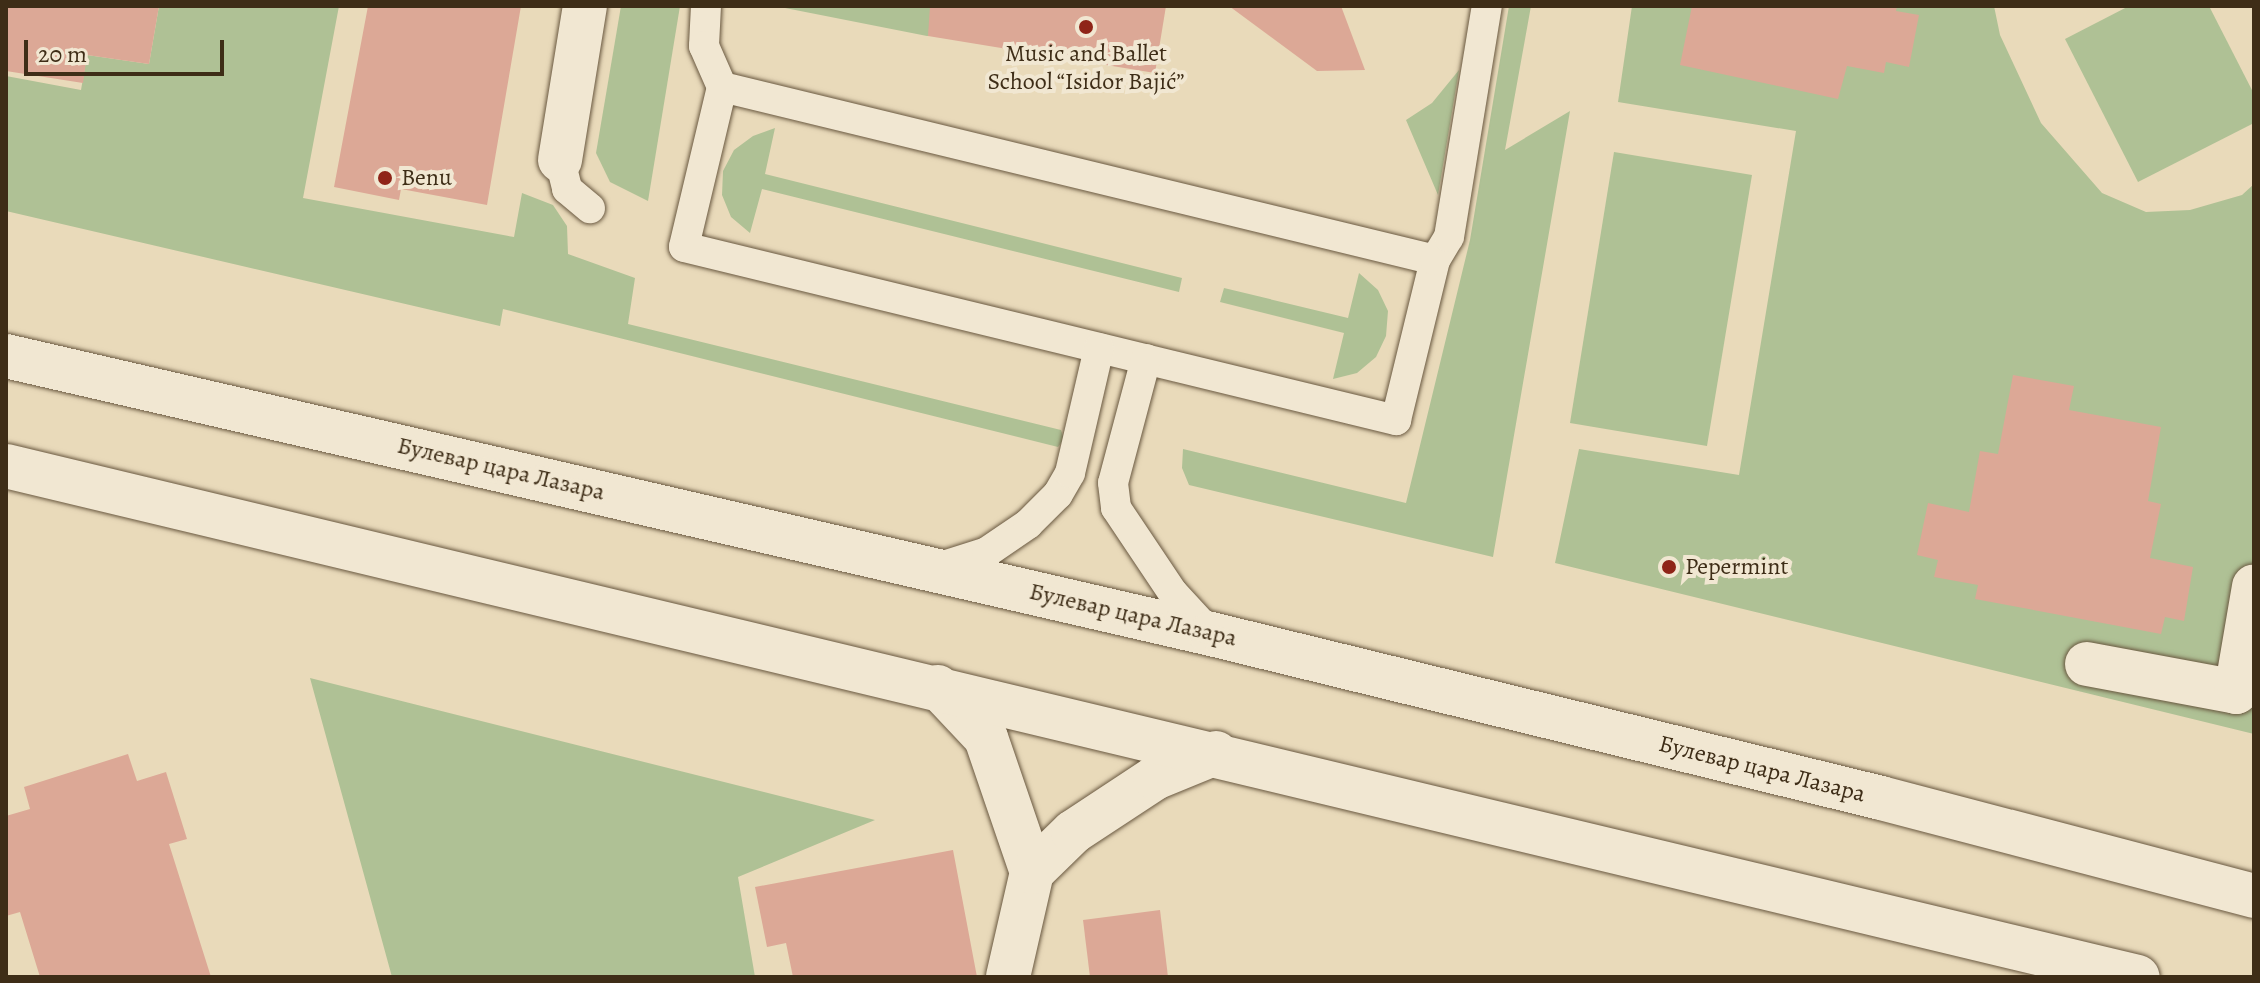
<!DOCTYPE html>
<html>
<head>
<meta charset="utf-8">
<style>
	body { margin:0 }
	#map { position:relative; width:2260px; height:983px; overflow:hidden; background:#e9daba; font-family:Alegreya,serif }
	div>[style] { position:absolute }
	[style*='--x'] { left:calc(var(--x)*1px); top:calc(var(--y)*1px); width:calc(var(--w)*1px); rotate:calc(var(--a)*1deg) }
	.green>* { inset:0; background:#afc195 }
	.building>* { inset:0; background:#dca896 }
	.roads { filter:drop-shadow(0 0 2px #695840) drop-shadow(0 0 2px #695840) }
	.lane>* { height:30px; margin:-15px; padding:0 15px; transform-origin:15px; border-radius:15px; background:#f1e7d2 }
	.street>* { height:44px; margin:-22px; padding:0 22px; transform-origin:22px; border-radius:22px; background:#f1e7d2 }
	.secondary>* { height:44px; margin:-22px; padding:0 22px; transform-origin:22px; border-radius:22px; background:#f1e7d2 }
	.dots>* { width:22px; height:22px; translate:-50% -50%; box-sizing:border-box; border:4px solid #f1e7d2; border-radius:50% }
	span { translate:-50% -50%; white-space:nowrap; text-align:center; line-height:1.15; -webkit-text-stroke:8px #f1e7d2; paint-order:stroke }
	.poi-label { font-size:24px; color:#3e2d17 }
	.left { translate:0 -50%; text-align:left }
	.street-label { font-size:24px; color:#3e2d17 }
	.frame { position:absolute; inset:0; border:8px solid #3e2d17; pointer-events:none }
	.scale { position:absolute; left:24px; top:40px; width:200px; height:36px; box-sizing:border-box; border:4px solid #3e2d17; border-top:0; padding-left:10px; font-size:24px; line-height:28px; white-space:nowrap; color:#3e2d17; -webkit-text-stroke:6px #f1e7d2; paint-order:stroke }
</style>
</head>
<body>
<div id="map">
	<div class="green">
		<i style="clip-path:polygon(159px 6px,339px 6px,303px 198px,514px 237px,522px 193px,553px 205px,567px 226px,568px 254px,635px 278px,628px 324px,1061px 430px,1064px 439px,1058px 447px,503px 309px,500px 326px,6px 211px,6px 76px,81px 90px,87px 55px,149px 64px)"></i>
		<i style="clip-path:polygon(621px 6px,680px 6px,648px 201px,610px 182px,596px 153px)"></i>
		<i style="clip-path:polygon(775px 6px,963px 6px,948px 34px,927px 36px)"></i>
		<i style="clip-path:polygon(1509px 6px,1531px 6px,1505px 150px,1570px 111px,1493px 557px,1189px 485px,1182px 468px,1183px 449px,1406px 503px,1470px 240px)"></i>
		<i style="clip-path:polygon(1632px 6px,1994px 6px,2000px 35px,2041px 123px,2102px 193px,2146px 212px,2190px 210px,2242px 195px,2254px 184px,2254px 734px,1555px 563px,1579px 449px,1739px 475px,1796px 131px,1618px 102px)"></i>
		<i style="clip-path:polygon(2129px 6px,2209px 6px,2254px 94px,2254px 123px,2138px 182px,2065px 39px)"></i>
		<i style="clip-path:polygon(1459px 70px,1438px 195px,1406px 120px,1432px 103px)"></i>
		<i style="clip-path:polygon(775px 128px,765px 174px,1182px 278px,1179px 292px,762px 189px,750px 233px,731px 217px,722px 195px,723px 171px,734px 150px,753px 136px)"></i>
		<i style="clip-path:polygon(1614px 152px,1752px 175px,1707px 446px,1570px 423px)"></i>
		<i style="clip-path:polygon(1359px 273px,1378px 290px,1388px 311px,1386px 336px,1376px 357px,1357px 373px,1333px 379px,1344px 333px,1220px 302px,1224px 288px,1348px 318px)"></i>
		<i style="clip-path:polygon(310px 678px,875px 820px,738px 877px,755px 977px,392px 977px)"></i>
	</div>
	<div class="building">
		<i style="clip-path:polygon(6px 6px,159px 6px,149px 64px,87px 55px,83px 83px,6px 71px)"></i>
		<i style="clip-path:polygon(368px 6px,521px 6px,487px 205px,401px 189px,399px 200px,334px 187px)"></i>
		<i style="clip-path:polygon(930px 6px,1166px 6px,1155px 73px,928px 36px)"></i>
		<i style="clip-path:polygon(1229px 6px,1341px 6px,1365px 70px,1317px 71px)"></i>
		<i style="clip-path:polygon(1692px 6px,1897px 6px,1896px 11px,1919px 15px,1909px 67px,1886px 62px,1884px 73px,1847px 66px,1838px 99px,1680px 65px)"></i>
		<i style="clip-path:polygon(2013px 375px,2074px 386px,2069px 410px,2161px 427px,2148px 501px,2161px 504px,2150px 558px,2193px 567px,2184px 621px,2165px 617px,2161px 634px,1975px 599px,1978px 585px,1934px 577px,1938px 560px,1917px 555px,1928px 503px,1969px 512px,1980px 451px,1998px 454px)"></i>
		<i style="clip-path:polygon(128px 754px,137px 781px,166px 772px,187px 839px,169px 844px,211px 977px,40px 977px,20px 912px,6px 916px,6px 816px,30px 809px,24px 787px)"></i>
		<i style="clip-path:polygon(953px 850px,977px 977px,793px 977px,786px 943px,767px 947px,755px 887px)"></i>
		<i style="clip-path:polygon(1160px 910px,1168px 977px,1090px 977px,1083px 920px)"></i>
	</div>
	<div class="roads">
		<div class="lane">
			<i style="--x:706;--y:6;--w:40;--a:92.9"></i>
			<i style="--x:704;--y:46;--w:45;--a:66.3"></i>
			<i style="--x:722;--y:87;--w:164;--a:103.4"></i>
			<i style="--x:684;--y:247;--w:733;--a:13.66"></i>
			<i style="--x:1396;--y:420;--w:165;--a:-76.3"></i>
			<i style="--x:1435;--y:260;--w:734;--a:-166.36"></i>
			<i style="--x:560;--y:160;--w:30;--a:76"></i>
			<i style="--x:567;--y:189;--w:30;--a:40"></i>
			<i style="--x:1435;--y:260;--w:27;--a:-59"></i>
			<i style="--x:1449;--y:237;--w:234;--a:-80.7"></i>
			<i style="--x:1146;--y:359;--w:128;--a:104.9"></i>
			<i style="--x:1113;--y:483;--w:25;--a:83"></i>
			<i style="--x:1116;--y:508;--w:102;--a:56.2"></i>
			<i style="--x:1173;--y:593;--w:56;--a:47.2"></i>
			<i style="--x:937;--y:568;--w:52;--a:-17.7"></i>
			<i style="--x:987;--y:552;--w:50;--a:-34.3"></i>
			<i style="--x:1028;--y:524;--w:42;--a:-45"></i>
			<i style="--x:1058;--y:494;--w:24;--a:-60"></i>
			<i style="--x:1070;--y:473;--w:128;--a:-76.9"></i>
		</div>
		<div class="street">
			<i style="--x:560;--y:160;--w:156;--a:-80.8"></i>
			<i style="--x:2087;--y:664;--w:152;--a:10.6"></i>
			<i style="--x:2236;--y:692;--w:107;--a:-80.3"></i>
			<i style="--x:938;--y:687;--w:70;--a:46.7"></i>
			<i style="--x:986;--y:738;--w:142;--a:71.1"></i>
			<i style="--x:1032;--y:872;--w:108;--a:102.9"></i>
			<i style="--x:1032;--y:872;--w:57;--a:-44.3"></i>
			<i style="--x:1073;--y:832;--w:98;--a:-33.4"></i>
			<i style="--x:1155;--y:778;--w:66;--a:-22.3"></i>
		</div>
		<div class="secondary">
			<i style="--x:6;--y:356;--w:1237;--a:12.99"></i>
			<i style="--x:1211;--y:634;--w:690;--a:13.75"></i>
			<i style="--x:1881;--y:798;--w:386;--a:14.7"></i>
			<i style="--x:6;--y:466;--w:2192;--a:13.48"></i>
		</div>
	</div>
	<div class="dots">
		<i style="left:1086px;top:27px;background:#8f2418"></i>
		<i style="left:385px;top:178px;background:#8f2418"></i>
		<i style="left:1669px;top:567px;background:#8f2418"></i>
	</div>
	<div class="poi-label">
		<span style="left:1086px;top:68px">Music and Ballet<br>School “Isidor Bajić”</span>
		<span class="left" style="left:401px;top:178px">Benu</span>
		<span class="left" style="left:1685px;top:567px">Pepermint</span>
	</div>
	<div class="street-label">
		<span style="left:501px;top:469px;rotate:13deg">Булевар цара Лазара</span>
		<span style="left:1133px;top:615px;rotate:13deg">Булевар цара Лазара</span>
		<span style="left:1762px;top:769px;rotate:14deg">Булевар цара Лазара</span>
	</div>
	<div class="frame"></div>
	<div class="scale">20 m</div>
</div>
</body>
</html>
